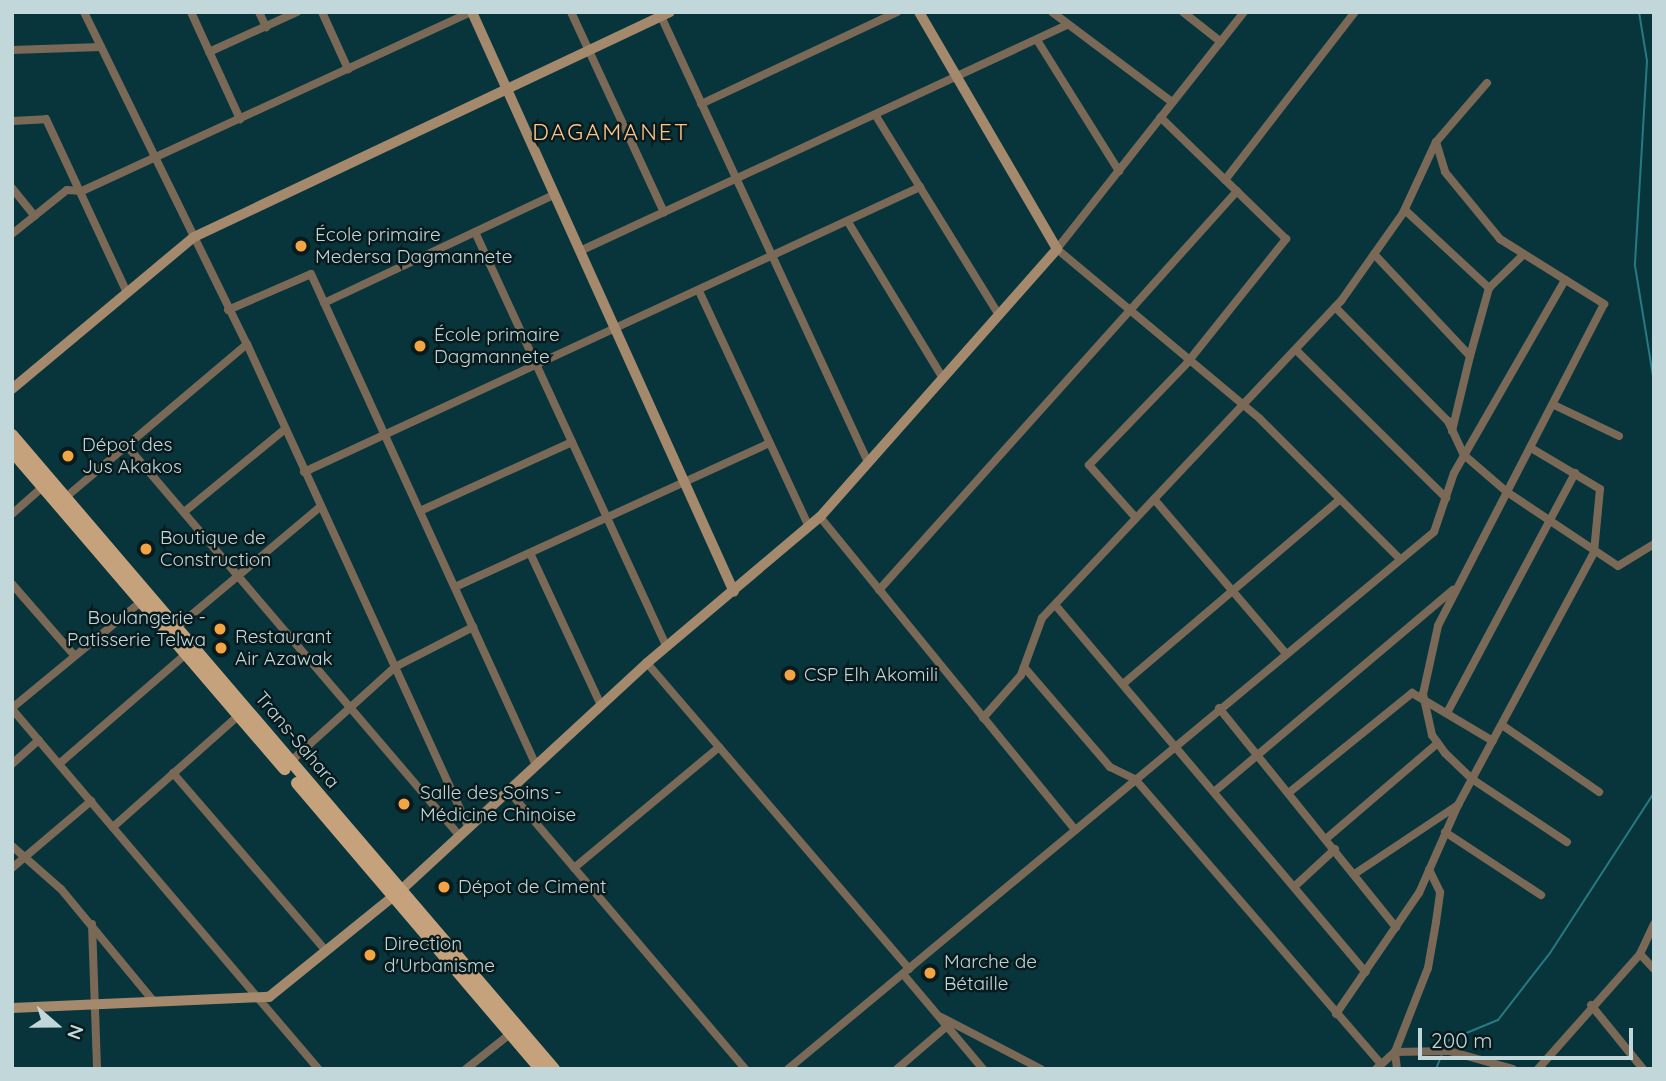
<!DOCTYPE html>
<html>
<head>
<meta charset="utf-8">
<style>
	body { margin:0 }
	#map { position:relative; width:1666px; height:1081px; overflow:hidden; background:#08353b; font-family:Quicksand,sans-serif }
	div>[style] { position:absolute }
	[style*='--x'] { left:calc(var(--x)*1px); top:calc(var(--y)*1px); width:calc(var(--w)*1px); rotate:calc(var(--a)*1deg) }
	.stream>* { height:2px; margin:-1px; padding:0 1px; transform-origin:1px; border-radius:1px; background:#277984 }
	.street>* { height:8px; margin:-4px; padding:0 4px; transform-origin:4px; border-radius:4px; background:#7b6957 }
	.secondary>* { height:10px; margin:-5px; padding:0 5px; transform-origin:5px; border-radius:5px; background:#a5896c }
	.primary>* { height:12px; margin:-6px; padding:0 6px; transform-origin:6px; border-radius:6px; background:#c6a27c }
	.dots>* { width:19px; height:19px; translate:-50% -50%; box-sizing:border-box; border:4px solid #091a1d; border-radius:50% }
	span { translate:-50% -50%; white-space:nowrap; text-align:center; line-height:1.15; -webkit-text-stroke:5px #091a1d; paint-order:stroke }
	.poi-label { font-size:19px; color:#c1d7da }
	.left { translate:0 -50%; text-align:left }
	.right { translate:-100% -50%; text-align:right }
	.street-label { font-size:19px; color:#c1d7da }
	.quarter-label { font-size:23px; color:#fdc589; letter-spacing:2px }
	.frame { position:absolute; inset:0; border:14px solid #c1d7da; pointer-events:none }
	.north { position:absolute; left:21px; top:990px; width:70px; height:70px; -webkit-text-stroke:5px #091a1d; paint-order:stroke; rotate:110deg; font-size:19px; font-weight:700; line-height:28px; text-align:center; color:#c1d7da }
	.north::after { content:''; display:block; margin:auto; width:24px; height:32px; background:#c1d7da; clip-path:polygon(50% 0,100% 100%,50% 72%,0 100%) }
	.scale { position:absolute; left:1418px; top:1028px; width:215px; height:32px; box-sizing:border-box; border:4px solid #c1d7da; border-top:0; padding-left:9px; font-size:21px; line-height:24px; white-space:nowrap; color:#c1d7da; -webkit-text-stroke:5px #091a1d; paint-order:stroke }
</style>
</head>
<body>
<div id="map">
	<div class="stream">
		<i style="--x:1639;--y:12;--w:50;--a:80.7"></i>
		<i style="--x:1647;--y:61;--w:205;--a:93.4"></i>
		<i style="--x:1635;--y:266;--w:118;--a:80.7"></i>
		<i style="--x:1444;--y:1048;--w:8;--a:-67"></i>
		<i style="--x:1447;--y:1041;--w:55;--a:-22.4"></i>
		<i style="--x:1498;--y:1020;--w:85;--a:-52.2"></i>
		<i style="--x:1550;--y:953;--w:191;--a:-57"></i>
		<i style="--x:1436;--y:1069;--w:16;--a:-68"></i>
	</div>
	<div class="street">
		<i style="--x:84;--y:12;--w:370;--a:63.9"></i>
		<i style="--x:247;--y:344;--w:528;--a:65.38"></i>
		<i style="--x:191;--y:12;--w:118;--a:65.4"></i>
		<i style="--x:259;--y:12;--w:17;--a:65"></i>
		<i style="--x:322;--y:12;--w:63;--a:65.5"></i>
		<i style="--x:571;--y:12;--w:221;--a:65.1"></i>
		<i style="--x:659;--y:12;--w:496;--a:65.1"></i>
		<i style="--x:1052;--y:12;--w:150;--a:36.9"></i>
		<i style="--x:1183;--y:12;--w:48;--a:38.3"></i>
		<i style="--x:1244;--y:12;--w:302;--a:128.3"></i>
		<i style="--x:1057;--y:249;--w:265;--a:39.9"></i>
		<i style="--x:1260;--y:419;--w:198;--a:45"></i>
		<i style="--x:1037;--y:40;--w:155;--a:58"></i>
		<i style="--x:12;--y:50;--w:89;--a:-1.9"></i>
		<i style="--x:209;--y:52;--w:97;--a:-24.4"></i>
		<i style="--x:701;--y:104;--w:217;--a:-25.1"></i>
		<i style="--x:876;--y:116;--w:234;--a:58.3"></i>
		<i style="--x:12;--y:121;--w:34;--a:-3"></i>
		<i style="--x:46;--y:119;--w:192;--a:65"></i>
		<i style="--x:1436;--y:142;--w:31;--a:73"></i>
		<i style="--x:1445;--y:172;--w:87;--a:50.6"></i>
		<i style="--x:1500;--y:239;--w:123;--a:32"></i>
		<i style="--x:1604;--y:304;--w:362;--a:117.3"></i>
		<i style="--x:1438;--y:626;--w:70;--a:102.4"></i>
		<i style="--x:1423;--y:694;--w:42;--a:77.6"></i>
		<i style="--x:1432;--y:735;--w:22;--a:54"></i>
		<i style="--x:1445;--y:753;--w:37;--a:44"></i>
		<i style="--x:1472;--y:779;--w:114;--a:33.6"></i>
		<i style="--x:1225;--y:180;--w:212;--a:-52.3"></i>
		<i style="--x:12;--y:188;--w:36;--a:51"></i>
		<i style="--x:1405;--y:210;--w:115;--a:42.9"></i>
		<i style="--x:1489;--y:288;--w:71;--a:105.6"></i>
		<i style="--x:848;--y:222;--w:183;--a:58.7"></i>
		<i style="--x:475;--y:232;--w:457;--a:65.2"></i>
		<i style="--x:12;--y:234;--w:70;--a:-38.7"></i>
		<i style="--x:67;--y:190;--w:15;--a:4"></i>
		<i style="--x:82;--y:191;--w:429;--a:-24.7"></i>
		<i style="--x:580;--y:251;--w:537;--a:-24.89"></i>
		<i style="--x:1374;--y:254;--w:140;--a:46.7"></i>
		<i style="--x:1470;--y:356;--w:77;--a:103.5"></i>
		<i style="--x:1489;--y:288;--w:45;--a:-44.1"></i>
		<i style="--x:699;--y:291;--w:260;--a:65"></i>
		<i style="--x:324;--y:303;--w:254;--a:-25.2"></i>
		<i style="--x:1335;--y:307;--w:161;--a:45.3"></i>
		<i style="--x:1448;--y:421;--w:38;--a:65"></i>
		<i style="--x:1464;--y:455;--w:57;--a:40.7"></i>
		<i style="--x:1507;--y:492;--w:133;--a:33.7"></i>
		<i style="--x:1618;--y:566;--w:42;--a:-31.4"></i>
		<i style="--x:228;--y:310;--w:90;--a:-23.4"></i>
		<i style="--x:311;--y:274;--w:538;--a:65.39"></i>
		<i style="--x:1296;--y:350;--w:211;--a:44.6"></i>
		<i style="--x:1554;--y:405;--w:72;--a:25.5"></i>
		<i style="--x:127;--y:446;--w:510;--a:49.53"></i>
		<i style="--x:304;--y:472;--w:679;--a:-24.83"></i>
		<i style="--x:66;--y:497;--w:237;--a:-40.2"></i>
		<i style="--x:1154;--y:499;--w:200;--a:49.5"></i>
		<i style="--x:420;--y:511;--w:167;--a:-24.4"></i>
		<i style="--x:184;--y:512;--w:131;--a:-39.4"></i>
		<i style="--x:12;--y:514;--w:45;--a:-41.4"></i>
		<i style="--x:820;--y:517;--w:404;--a:50.8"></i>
		<i style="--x:1136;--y:518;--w:71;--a:-131.6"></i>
		<i style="--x:1089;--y:465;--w:141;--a:-46.1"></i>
		<i style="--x:1187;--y:363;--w:159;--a:-51.4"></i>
		<i style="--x:1286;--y:239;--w:175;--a:-135.9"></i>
		<i style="--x:530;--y:553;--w:168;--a:65"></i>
		<i style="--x:12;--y:584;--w:93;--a:48.9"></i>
		<i style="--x:455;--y:587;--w:346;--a:-24.6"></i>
		<i style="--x:879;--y:590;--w:536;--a:-48.1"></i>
		<i style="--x:1057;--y:607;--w:478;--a:49.8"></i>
		<i style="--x:177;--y:627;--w:187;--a:-40"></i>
		<i style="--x:647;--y:663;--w:403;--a:49.4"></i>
		<i style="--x:1024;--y:667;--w:132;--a:49.3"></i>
		<i style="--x:1110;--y:767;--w:28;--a:26"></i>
		<i style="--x:1135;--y:779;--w:376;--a:49.2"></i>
		<i style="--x:1123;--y:684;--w:285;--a:-40.4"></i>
		<i style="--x:12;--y:708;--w:171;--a:-39.5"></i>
		<i style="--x:1219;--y:708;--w:282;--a:51.1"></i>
		<i style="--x:12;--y:709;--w:472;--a:49.6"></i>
		<i style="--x:1448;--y:711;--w:270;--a:-61.9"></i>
		<i style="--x:983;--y:718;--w:57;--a:-48.5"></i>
		<i style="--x:1021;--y:675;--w:61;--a:-69.8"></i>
		<i style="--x:1042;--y:618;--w:436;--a:-46.7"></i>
		<i style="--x:1341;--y:301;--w:108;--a:-54.8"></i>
		<i style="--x:1403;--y:213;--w:78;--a:-65.1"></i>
		<i style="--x:1436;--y:142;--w:78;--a:-49.2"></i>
		<i style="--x:1502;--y:725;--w:118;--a:34.6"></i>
		<i style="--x:290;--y:762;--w:142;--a:-42.1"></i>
		<i style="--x:395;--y:667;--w:88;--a:-27.1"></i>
		<i style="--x:12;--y:764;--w:36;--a:-42"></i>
		<i style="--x:59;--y:764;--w:168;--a:-40.9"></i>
		<i style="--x:173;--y:773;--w:235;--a:49.3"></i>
		<i style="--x:507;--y:789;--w:367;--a:49.6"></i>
		<i style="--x:1215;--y:791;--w:312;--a:-40.2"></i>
		<i style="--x:1291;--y:791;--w:156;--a:-39"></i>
		<i style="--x:1412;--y:693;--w:94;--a:30.7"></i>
		<i style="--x:113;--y:827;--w:169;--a:-41.6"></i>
		<i style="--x:1445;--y:832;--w:115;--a:33.3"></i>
		<i style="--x:1327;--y:838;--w:146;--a:-40.6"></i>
		<i style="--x:12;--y:846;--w:65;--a:41.3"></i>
		<i style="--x:61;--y:889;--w:146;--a:50.5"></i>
		<i style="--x:12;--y:868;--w:104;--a:-40.3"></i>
		<i style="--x:574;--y:868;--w:189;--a:-39.8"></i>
		<i style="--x:1356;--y:873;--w:123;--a:-33.7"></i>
		<i style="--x:1294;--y:887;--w:56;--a:-42.8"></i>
		<i style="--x:92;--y:924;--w:145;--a:88"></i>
		<i style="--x:1640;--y:954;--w:21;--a:47"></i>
		<i style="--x:903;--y:974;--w:124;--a:49.9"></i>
		<i style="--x:1591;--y:1005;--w:82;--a:50.9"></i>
		<i style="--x:1336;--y:1014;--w:147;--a:-55.6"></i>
		<i style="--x:1419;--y:893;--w:96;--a:-66.1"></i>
		<i style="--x:1458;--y:805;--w:287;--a:-61.7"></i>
		<i style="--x:1594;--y:552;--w:63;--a:-84.6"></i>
		<i style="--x:1600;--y:489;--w:80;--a:-149.3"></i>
		<i style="--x:941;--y:1017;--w:113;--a:27.5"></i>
		<i style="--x:466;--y:1069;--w:56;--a:-38.5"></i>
		<i style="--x:788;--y:1069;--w:840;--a:-39.74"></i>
		<i style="--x:1434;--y:532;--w:62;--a:-71.3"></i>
		<i style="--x:1454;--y:473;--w:223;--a:-60.1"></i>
		<i style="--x:897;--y:1069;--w:66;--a:-40.7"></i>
		<i style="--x:1376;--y:1069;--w:25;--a:-42"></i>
		<i style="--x:1395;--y:1052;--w:54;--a:-1.1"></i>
		<i style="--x:1449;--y:1051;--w:66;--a:15.7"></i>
		<i style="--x:1397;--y:1069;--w:17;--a:-97"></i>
		<i style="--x:1395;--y:1052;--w:90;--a:-68.6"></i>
		<i style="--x:1428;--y:968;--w:47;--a:-80.1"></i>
		<i style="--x:1436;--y:922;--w:30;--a:-82"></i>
		<i style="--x:1440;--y:892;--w:25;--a:-116"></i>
		<i style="--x:1538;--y:1069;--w:154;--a:-48.4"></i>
		<i style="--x:1640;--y:954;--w:33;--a:-65"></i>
	</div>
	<div class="secondary">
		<i style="--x:472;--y:12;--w:636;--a:65.69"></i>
		<i style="--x:12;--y:389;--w:237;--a:-39.9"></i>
		<i style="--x:194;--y:237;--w:526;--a:-25.3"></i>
		<i style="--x:12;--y:1008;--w:257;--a:-2.5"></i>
		<i style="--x:269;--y:997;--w:169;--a:-39"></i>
		<i style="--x:400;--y:891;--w:336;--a:-42.7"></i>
		<i style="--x:647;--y:663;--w:226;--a:-40.2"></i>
		<i style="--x:820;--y:517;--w:358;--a:-48.5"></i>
		<i style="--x:1057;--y:249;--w:274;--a:-120.2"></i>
	</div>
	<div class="primary">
		<i style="--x:12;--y:435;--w:834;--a:49.47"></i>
		<i style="--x:12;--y:451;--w:419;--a:49.4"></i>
		<i style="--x:297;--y:783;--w:375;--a:49.6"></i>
	</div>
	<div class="dots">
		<i style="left:301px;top:246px;background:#f3a443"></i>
		<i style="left:420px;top:346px;background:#f3a443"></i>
		<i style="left:68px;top:456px;background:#f3a443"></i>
		<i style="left:146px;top:549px;background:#f3a443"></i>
		<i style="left:220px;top:629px;background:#f3a443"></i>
		<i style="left:221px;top:648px;background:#f3a443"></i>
		<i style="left:790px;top:675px;background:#f3a443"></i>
		<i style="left:404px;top:804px;background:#f3a443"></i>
		<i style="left:444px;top:887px;background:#f3a443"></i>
		<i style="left:370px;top:955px;background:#f3a443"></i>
		<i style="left:930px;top:973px;background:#f3a443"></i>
	</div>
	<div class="poi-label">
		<span class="left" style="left:315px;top:246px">École primaire<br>Medersa Dagmannete</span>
		<span class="left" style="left:434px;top:346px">École primaire<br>Dagmannete</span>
		<span class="left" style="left:82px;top:456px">Dépot des<br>Jus Akakos</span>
		<span class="left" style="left:160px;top:549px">Boutique de<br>Construction</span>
		<span class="right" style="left:206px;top:629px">Boulangerie -<br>Patisserie Telwa</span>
		<span class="left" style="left:235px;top:648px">Restaurant<br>Air Azawak</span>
		<span class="left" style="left:804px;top:675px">CSP Elh Akomili</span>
		<span class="left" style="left:420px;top:804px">Salle des Soins -<br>Médicine Chinoise</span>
		<span class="left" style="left:458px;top:887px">Dépot de Ciment</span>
		<span class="left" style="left:384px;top:955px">Direction<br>d'Urbanisme</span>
		<span class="left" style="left:944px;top:973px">Marche de<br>Bétaille</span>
	</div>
	<div class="street-label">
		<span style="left:297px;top:740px;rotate:50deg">Trans-Sahara</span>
	</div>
	<div class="quarter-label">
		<span style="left:611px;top:132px">DAGAMANET</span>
	</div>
	<div class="frame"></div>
	<div class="north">N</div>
	<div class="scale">200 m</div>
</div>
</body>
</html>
